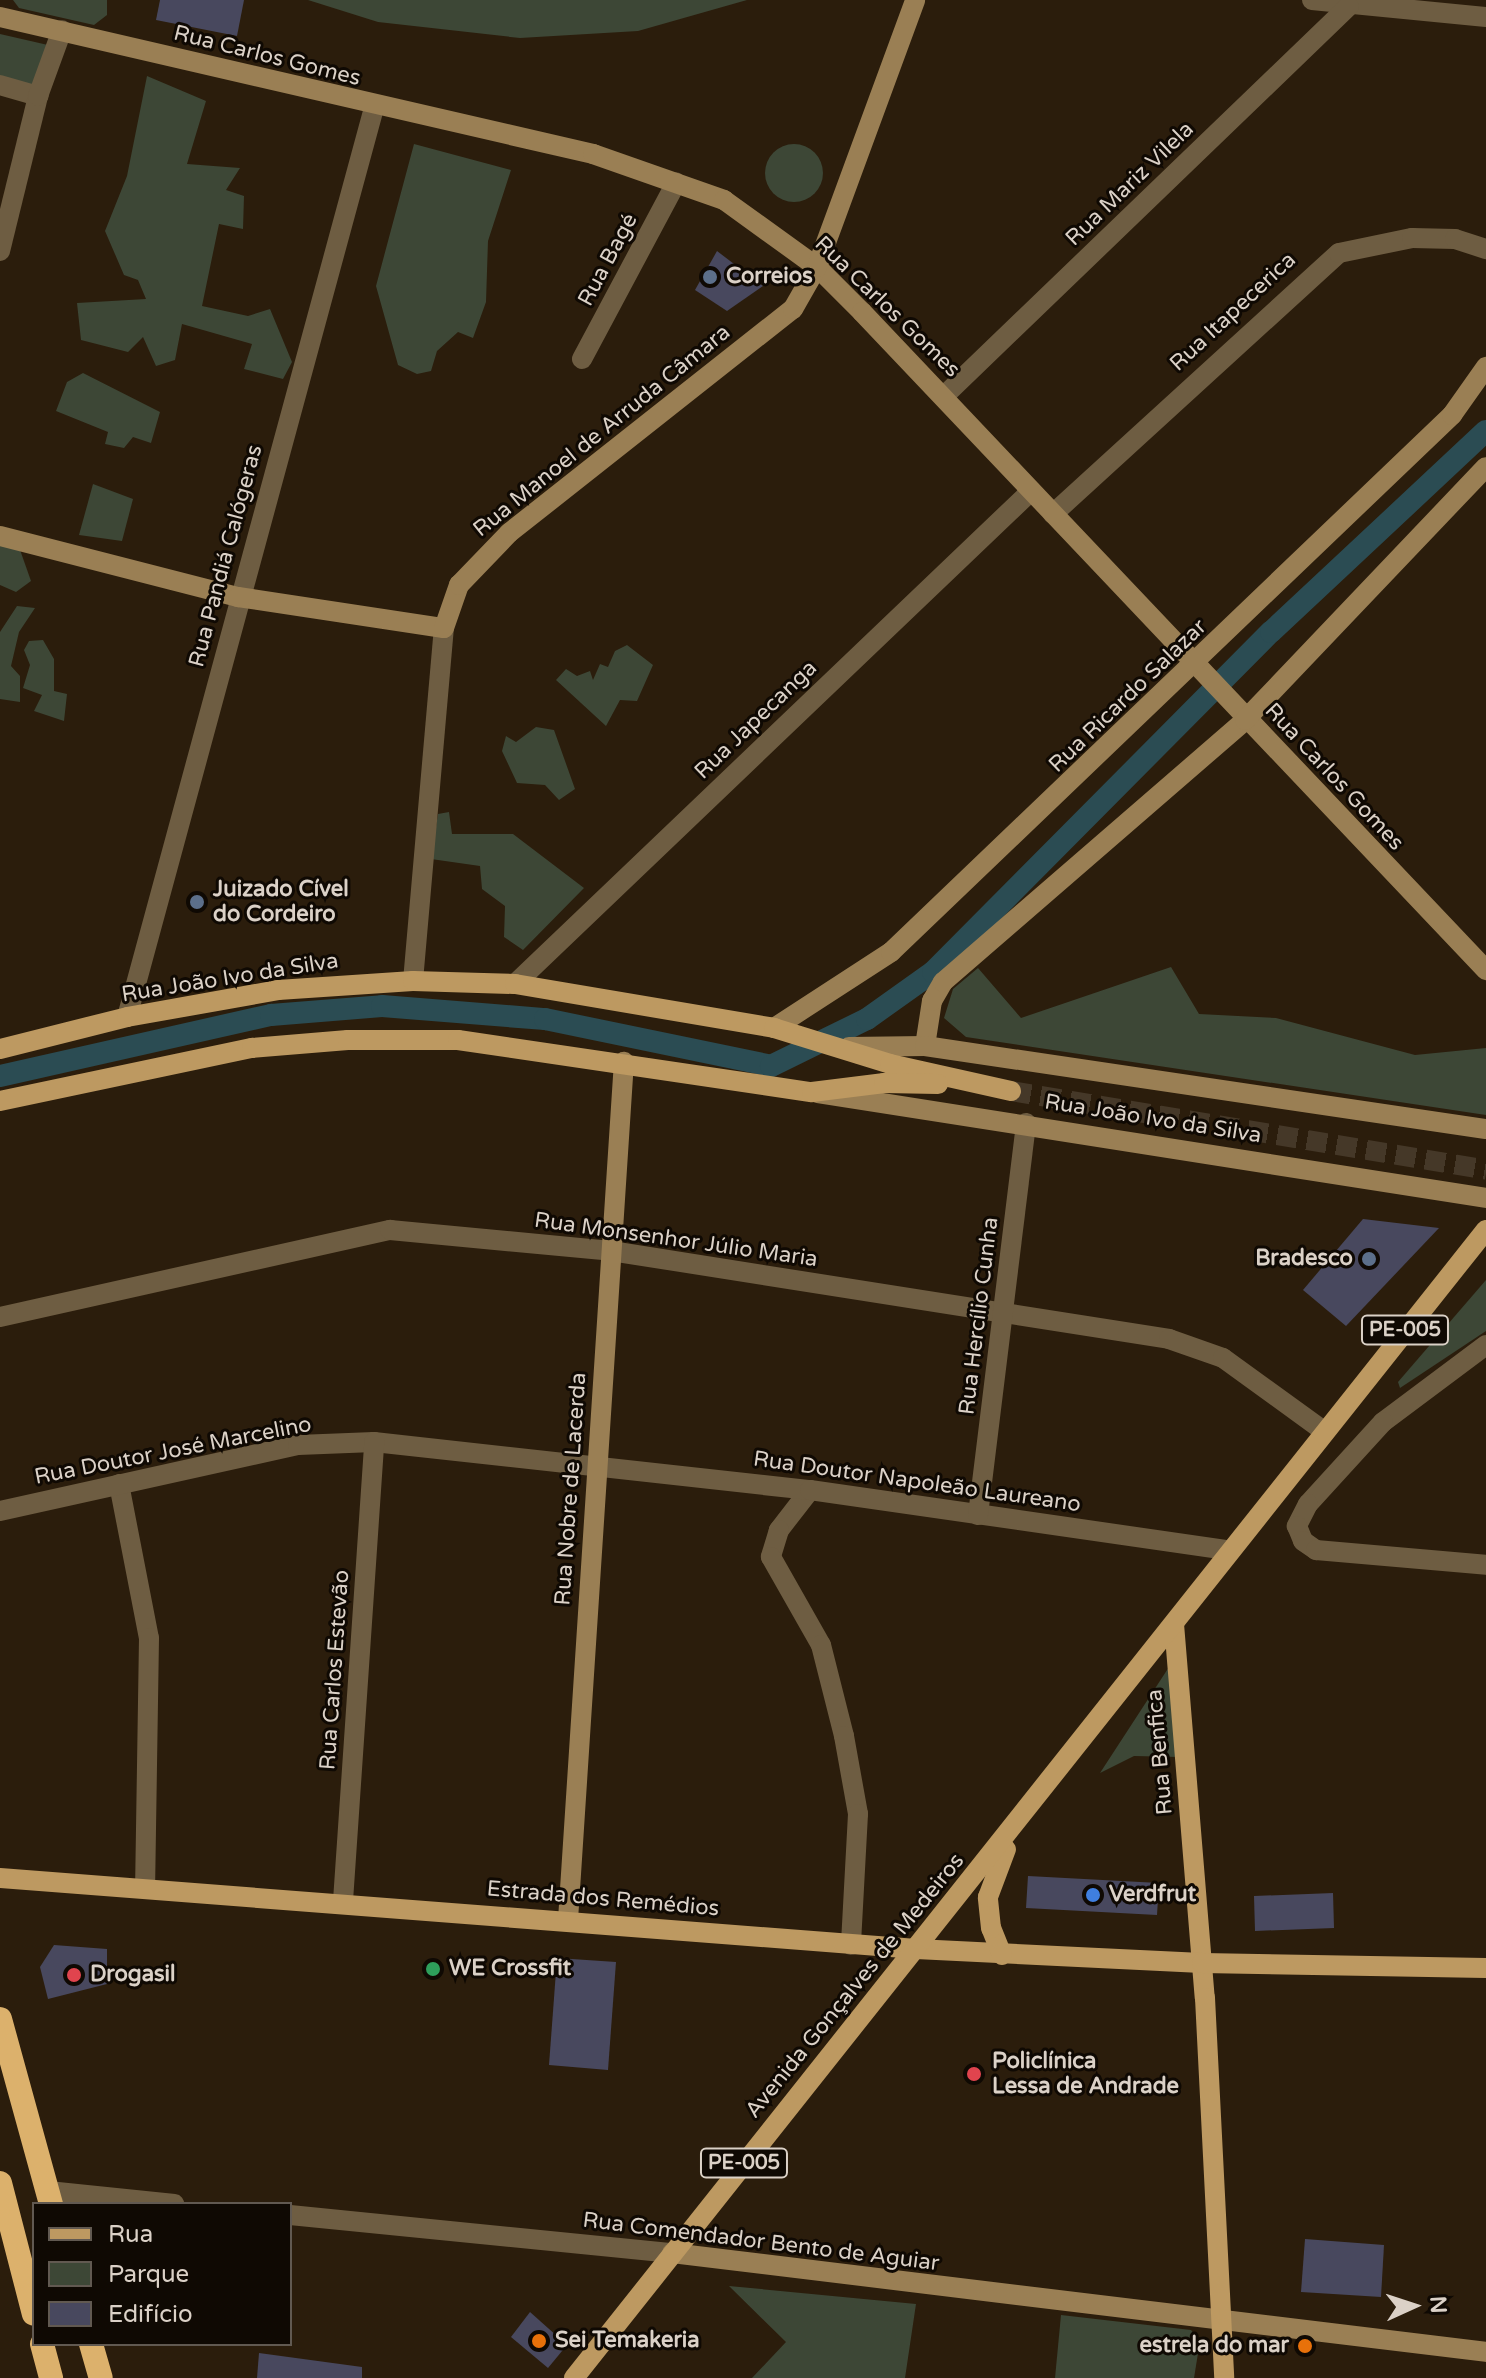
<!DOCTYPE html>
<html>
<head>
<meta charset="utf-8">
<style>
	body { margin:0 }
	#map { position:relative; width:1486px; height:2378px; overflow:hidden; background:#2b1d0c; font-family:"Varela Round",sans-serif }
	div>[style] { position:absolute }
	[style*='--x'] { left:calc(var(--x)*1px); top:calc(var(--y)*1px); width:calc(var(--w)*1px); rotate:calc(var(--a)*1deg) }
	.green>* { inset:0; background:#3d4736 }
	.round { border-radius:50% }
	.canal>* { height:22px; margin:-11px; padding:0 11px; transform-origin:11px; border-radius:11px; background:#2b4c53 }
	.building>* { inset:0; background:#48485e }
	.primary-tunnel>* { height:20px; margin-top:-10px; transform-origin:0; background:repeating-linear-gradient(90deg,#453828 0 20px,transparent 0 30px) }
	.street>* { height:20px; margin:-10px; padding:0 10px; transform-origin:10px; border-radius:10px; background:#6e5d42 }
	.secondary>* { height:20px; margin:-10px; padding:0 10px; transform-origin:10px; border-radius:10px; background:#9a7f54 }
	.primary>* { height:20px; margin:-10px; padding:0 10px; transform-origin:10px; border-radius:10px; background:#bd9961 }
	.highway>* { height:24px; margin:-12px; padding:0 12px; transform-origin:12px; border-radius:12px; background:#dcb16c }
	.dots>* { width:22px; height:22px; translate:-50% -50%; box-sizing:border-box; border:4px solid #0f0903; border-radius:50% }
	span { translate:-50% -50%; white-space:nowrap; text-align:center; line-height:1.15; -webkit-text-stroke:6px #0f0903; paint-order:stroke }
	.shield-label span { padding:2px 6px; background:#0f0903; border:2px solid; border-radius:6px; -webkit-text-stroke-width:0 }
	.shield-label { font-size:20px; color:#dbd1c7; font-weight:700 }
	.street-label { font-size:22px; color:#dbd1c7 }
	.poi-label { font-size:22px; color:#dbd1c7; font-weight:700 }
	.left { translate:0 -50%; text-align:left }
	.right { translate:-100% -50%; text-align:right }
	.legend { position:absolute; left:32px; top:2202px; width:260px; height:144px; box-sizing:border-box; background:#0f0903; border:2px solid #615951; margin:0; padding:10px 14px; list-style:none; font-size:24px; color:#dbd1c7 }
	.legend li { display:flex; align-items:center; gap:16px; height:40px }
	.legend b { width:40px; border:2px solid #615951 }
	.north { position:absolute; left:1374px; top:2266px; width:80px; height:80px; -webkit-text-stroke:6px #0f0903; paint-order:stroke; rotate:87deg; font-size:22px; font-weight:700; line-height:32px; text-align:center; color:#dbd1c7 }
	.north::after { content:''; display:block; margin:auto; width:28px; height:36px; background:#dbd1c7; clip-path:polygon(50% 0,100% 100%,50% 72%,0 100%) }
</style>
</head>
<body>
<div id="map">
	<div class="green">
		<i style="clip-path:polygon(13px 0,107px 0,107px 15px,94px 25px,19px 8px)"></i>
		<i style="clip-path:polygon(308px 0,747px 0,638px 31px,520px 38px,378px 22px)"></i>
		<i style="clip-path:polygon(0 34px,48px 45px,33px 93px,0 84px)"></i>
		<i style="clip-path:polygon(147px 76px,206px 101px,187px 164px,240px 168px,226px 190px,244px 196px,243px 229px,219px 224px,202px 306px,248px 316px,270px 309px,292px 362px,283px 379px,244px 369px,252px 344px,182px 324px,175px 360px,156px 366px,143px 337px,128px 352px,81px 340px,77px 303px,146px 299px,138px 280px,124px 275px,105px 231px,127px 176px)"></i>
		<i style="clip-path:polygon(414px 144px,511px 170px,488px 241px,486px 302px,473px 338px,458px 332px,437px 351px,431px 371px,417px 374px,398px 365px,376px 286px)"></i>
		<i class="round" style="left:765px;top:144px;width:58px;height:58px"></i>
		<i style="clip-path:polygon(83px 373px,160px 412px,151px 443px,133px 437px,124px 448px,105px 444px,108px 432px,56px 411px,67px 382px)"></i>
		<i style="clip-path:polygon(93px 484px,133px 499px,122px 541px,79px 535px)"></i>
		<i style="clip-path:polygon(0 544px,19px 547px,31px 581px,16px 592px,0 585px)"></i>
		<i style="clip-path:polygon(17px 606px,35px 608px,19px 632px,11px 666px,20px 676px,20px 702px,0 699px,0 632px)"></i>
		<i style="clip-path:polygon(43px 640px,54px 659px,54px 691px,67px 694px,64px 721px,34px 711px,42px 695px,23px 688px,30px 665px,24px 650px,29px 641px)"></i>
		<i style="clip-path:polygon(627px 645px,653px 665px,637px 701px,620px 700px,606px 726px,556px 680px,566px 669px,577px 676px,590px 671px,593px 680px,600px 664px,608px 667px,615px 651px)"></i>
		<i style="clip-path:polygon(536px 727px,554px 730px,575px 789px,559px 800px,545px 785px,517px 783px,502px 751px,506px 736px,516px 742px)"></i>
		<i style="clip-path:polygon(449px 812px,452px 834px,513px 834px,584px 888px,523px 950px,504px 937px,505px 906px,482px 889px,480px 866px,431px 859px,438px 814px)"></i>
		<i style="clip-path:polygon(1171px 967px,1199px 1014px,1276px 1018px,1415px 1055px,1486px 1048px,1486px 1115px,966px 1037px,944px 1018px,953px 989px,978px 968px,1021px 1018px)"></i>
		<i style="clip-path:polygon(1486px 1280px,1486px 1331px,1400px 1388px,1398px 1382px)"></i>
		<i style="clip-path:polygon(1169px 1667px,1179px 1757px,1134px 1756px,1100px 1773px)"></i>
		<i style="clip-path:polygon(729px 2286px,916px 2304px,905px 2378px,752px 2378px,786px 2342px)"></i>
		<i style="clip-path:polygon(1061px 2315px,1191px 2330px,1200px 2341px,1194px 2378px,1055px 2378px)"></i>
	</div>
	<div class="canal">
		<i style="--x:0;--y:1076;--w:278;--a:-12.7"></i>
		<i style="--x:271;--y:1015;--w:111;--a:-4.6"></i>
		<i style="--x:382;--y:1006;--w:164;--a:4.6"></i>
		<i style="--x:545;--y:1019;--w:231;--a:11.7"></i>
		<i style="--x:771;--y:1066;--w:107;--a:-26.1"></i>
		<i style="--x:867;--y:1019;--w:81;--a:-35.5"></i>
		<i style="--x:933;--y:972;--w:479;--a:-45.2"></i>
		<i style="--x:1271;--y:632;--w:294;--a:-43.1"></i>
	</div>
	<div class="building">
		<i style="clip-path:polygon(160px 0,244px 0,237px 36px,156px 20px)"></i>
		<i style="clip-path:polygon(717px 251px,763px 286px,727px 311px,695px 290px)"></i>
		<i style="clip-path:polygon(1363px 1219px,1439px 1228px,1346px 1326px,1303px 1290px)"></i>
		<i style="clip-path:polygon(1028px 1876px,1159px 1883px,1157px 1915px,1026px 1908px)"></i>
		<i style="clip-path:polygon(1333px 1893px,1334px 1928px,1255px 1931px,1254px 1896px)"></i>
		<i style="clip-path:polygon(54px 1945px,107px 1949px,107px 1984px,48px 1999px,40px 1967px)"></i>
		<i style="clip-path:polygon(557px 1958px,616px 1962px,608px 2070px,549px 2065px)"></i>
		<i style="clip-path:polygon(1305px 2239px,1384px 2245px,1381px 2297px,1301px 2292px)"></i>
		<i style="clip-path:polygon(530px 2312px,567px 2345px,548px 2368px,511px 2337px)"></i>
		<i style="clip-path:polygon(259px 2353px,362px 2367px,362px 2378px,257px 2378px)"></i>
	</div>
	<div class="primary-tunnel">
		<i style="--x:1011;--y:1091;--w:482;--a:9.4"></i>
	</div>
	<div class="street">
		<i style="--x:1312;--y:0;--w:175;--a:5.6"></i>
		<i style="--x:0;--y:85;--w:40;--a:16"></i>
		<i style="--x:0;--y:251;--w:160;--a:-76.2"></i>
		<i style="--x:38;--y:96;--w:70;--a:-70"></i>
		<i style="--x:582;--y:359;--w:200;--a:-61.9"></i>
		<i style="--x:944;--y:396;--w:562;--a:-43.92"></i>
		<i style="--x:1053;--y:514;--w:387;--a:-42.4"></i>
		<i style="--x:1339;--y:253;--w:75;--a:-11.6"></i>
		<i style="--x:1412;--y:238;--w:43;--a:1.3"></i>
		<i style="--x:1455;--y:239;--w:33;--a:18"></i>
		<i style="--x:413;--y:981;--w:354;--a:-85"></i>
		<i style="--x:515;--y:984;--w:714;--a:-43.69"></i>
		<i style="--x:127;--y:1017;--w:942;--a:-74.8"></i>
		<i style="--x:0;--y:1317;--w:400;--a:-12.6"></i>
		<i style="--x:390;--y:1230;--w:222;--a:5.4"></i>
		<i style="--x:611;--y:1251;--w:565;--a:8.96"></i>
		<i style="--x:1169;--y:1339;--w:57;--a:19.4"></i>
		<i style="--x:1223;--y:1358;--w:125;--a:35.9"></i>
		<i style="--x:1486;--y:1345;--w:129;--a:143.2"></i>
		<i style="--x:1383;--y:1422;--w:111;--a:132.4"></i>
		<i style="--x:1308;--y:1504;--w:25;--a:117"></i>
		<i style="--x:1297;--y:1526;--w:16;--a:68"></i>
		<i style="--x:1303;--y:1541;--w:16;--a:35"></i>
		<i style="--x:1316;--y:1550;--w:171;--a:5"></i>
		<i style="--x:119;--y:1484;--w:157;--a:79"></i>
		<i style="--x:149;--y:1638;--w:249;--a:90.9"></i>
		<i style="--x:810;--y:1490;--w:51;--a:127.8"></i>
		<i style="--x:779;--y:1530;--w:28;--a:107"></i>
		<i style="--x:771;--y:1557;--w:101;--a:60.4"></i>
		<i style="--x:821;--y:1645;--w:94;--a:75.8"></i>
		<i style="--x:844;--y:1736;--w:79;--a:79.8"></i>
		<i style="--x:858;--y:1814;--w:131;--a:93.1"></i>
		<i style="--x:0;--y:1511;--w:305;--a:-12.5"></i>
		<i style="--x:298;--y:1445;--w:76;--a:-2.3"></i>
		<i style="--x:374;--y:1442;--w:439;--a:6.3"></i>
		<i style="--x:810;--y:1490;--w:425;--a:8.2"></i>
		<i style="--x:978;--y:1515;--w:395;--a:-83"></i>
		<i style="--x:343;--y:1901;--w:460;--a:-86.1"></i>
		<i style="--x:48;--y:2191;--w:127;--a:5.9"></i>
		<i style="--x:290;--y:2215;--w:384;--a:5.7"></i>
	</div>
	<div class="secondary">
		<i style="--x:0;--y:17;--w:609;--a:13.01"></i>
		<i style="--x:593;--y:154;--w:139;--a:19.3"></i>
		<i style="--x:724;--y:200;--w:115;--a:35.8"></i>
		<i style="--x:817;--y:267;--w:64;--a:45"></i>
		<i style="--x:862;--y:312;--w:907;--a:46.52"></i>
		<i style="--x:0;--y:536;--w:246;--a:14.4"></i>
		<i style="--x:238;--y:597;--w:208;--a:8.6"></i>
		<i style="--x:444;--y:628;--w:46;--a:-70.8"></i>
		<i style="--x:459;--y:585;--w:72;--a:-46.1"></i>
		<i style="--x:509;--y:533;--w:362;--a:-38.3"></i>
		<i style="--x:793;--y:309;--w:48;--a:-60.3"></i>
		<i style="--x:817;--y:267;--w:284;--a:-69.8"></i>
		<i style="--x:774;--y:1028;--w:140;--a:-33"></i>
		<i style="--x:891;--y:952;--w:777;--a:-43.75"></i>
		<i style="--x:1452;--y:415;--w:59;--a:-54.7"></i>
		<i style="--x:925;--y:1046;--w:46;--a:-81.2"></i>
		<i style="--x:932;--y:1001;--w:22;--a:-60"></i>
		<i style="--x:943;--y:982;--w:400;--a:-40.9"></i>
		<i style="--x:1245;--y:720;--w:349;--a:-46.4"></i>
		<i style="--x:849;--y:1047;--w:76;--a:-0.8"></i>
		<i style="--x:925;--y:1046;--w:567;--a:8.42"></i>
		<i style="--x:818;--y:1093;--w:676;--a:8.93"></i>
		<i style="--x:568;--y:1920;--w:860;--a:-86.27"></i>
		<i style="--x:672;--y:2253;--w:820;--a:6.93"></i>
	</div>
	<div class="primary">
		<i style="--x:0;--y:1049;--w:131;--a:-14.1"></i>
		<i style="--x:127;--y:1017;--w:153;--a:-10.1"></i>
		<i style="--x:278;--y:990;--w:135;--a:-3.8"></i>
		<i style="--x:413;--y:981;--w:102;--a:1.7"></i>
		<i style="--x:515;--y:984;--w:263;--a:9.6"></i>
		<i style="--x:774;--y:1028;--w:121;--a:17.2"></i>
		<i style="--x:890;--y:1064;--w:124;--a:12.6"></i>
		<i style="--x:0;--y:1101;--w:258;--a:-11.9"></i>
		<i style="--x:252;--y:1048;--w:96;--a:-4.8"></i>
		<i style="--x:348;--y:1040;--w:110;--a:0"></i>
		<i style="--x:458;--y:1040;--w:358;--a:8.4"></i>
		<i style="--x:812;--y:1092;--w:73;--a:-7.1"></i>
		<i style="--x:884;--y:1083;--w:54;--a:1.1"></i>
		<i style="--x:1174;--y:1624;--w:375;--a:85.3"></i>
		<i style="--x:1205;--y:1998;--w:380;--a:87.1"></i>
		<i style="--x:0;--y:1878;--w:919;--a:4.43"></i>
		<i style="--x:916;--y:1949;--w:286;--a:2.8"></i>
		<i style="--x:1202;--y:1963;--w:284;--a:1"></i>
		<i style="--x:1002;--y:1955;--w:29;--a:-112"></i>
		<i style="--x:991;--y:1928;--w:31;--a:-96"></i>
		<i style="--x:988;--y:1897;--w:51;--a:-69.4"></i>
		<i style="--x:574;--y:2378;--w:1466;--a:-51.54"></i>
	</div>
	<div class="highway">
		<i style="--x:0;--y:2019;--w:192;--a:74.6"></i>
		<i style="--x:0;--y:2183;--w:135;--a:75.5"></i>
		<i style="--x:42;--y:2344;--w:35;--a:75"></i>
		<i style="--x:91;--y:2344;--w:35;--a:74"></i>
	</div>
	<div class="dots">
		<i style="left:710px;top:277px;background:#5c6f8a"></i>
		<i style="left:197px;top:902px;background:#5c6f8a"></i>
		<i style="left:1369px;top:1259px;background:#5c6f8a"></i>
		<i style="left:1093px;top:1895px;background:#3f7fe0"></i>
		<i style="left:433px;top:1969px;background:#2e9e5b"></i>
		<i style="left:74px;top:1975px;background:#e0444e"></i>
		<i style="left:974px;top:2074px;background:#e0444e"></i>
		<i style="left:539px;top:2341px;background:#e8710a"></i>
		<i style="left:1305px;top:2346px;background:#e8710a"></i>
	</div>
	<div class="shield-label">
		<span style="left:1405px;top:1330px">PE-005</span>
		<span style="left:744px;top:2163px">PE-005</span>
	</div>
	<div class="street-label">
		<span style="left:267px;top:56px;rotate:14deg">Rua Carlos Gomes</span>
		<span style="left:1130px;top:184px;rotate:-44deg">Rua Mariz Vilela</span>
		<span style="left:608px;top:260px;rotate:-62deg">Rua Bagé</span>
		<span style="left:887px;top:307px;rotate:44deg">Rua Carlos Gomes</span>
		<span style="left:1233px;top:312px;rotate:-43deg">Rua Itapecerica</span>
		<span style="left:602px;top:431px;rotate:-39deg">Rua Manoel de Arruda Câmara</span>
		<span style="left:226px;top:556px;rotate:-75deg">Rua Pandiá Calógeras</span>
		<span style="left:1128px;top:696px;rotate:-44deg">Rua Ricardo Salazar</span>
		<span style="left:756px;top:720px;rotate:-44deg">Rua Japecanga</span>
		<span style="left:1334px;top:777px;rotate:47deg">Rua Carlos Gomes</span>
		<span style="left:230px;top:978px;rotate:-9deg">Rua João Ivo da Silva</span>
		<span style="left:1153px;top:1119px;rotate:9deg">Rua João Ivo da Silva</span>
		<span style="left:676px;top:1240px;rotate:8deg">Rua Monsenhor Júlio Maria</span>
		<span style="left:979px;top:1316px;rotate:-83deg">Rua Hercílio Cunha</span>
		<span style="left:173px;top:1451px;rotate:-11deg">Rua Doutor José Marcelino</span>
		<span style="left:917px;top:1482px;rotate:8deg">Rua Doutor Napoleão Laureano</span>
		<span style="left:571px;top:1489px;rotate:-86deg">Rua Nobre de Lacerda</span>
		<span style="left:335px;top:1670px;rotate:-86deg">Rua Carlos Estevão</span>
		<span style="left:1160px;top:1752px;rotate:-95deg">Rua Benfica</span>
		<span style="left:603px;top:1899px;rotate:5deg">Estrada dos Remédios</span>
		<span style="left:855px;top:1986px;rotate:-51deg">Avenida Gonçalves de Medeiros</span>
		<span style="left:761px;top:2242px;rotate:7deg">Rua Comendador Bento de Aguiar</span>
	</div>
	<div class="poi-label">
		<span class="left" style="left:726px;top:277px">Correios</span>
		<span class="left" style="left:213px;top:902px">Juizado Cível<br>do Cordeiro</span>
		<span class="right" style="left:1353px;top:1259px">Bradesco</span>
		<span class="left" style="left:1109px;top:1895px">Verdfrut</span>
		<span class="left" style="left:449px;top:1969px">WE Crossfit</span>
		<span class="left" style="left:90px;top:1975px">Drogasil</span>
		<span class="left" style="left:992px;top:2074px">Policlínica<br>Lessa de Andrade</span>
		<span class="left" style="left:555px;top:2341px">Sei Temakeria</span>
		<span class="right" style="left:1289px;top:2346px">estrela do mar</span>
	</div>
	<ul class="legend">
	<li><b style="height:10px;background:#bd9961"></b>Rua</li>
	<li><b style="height:22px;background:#3d4736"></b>Parque</li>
	<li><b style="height:22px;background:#48485e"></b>Edifício</li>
	</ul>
	<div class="north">N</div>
</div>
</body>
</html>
